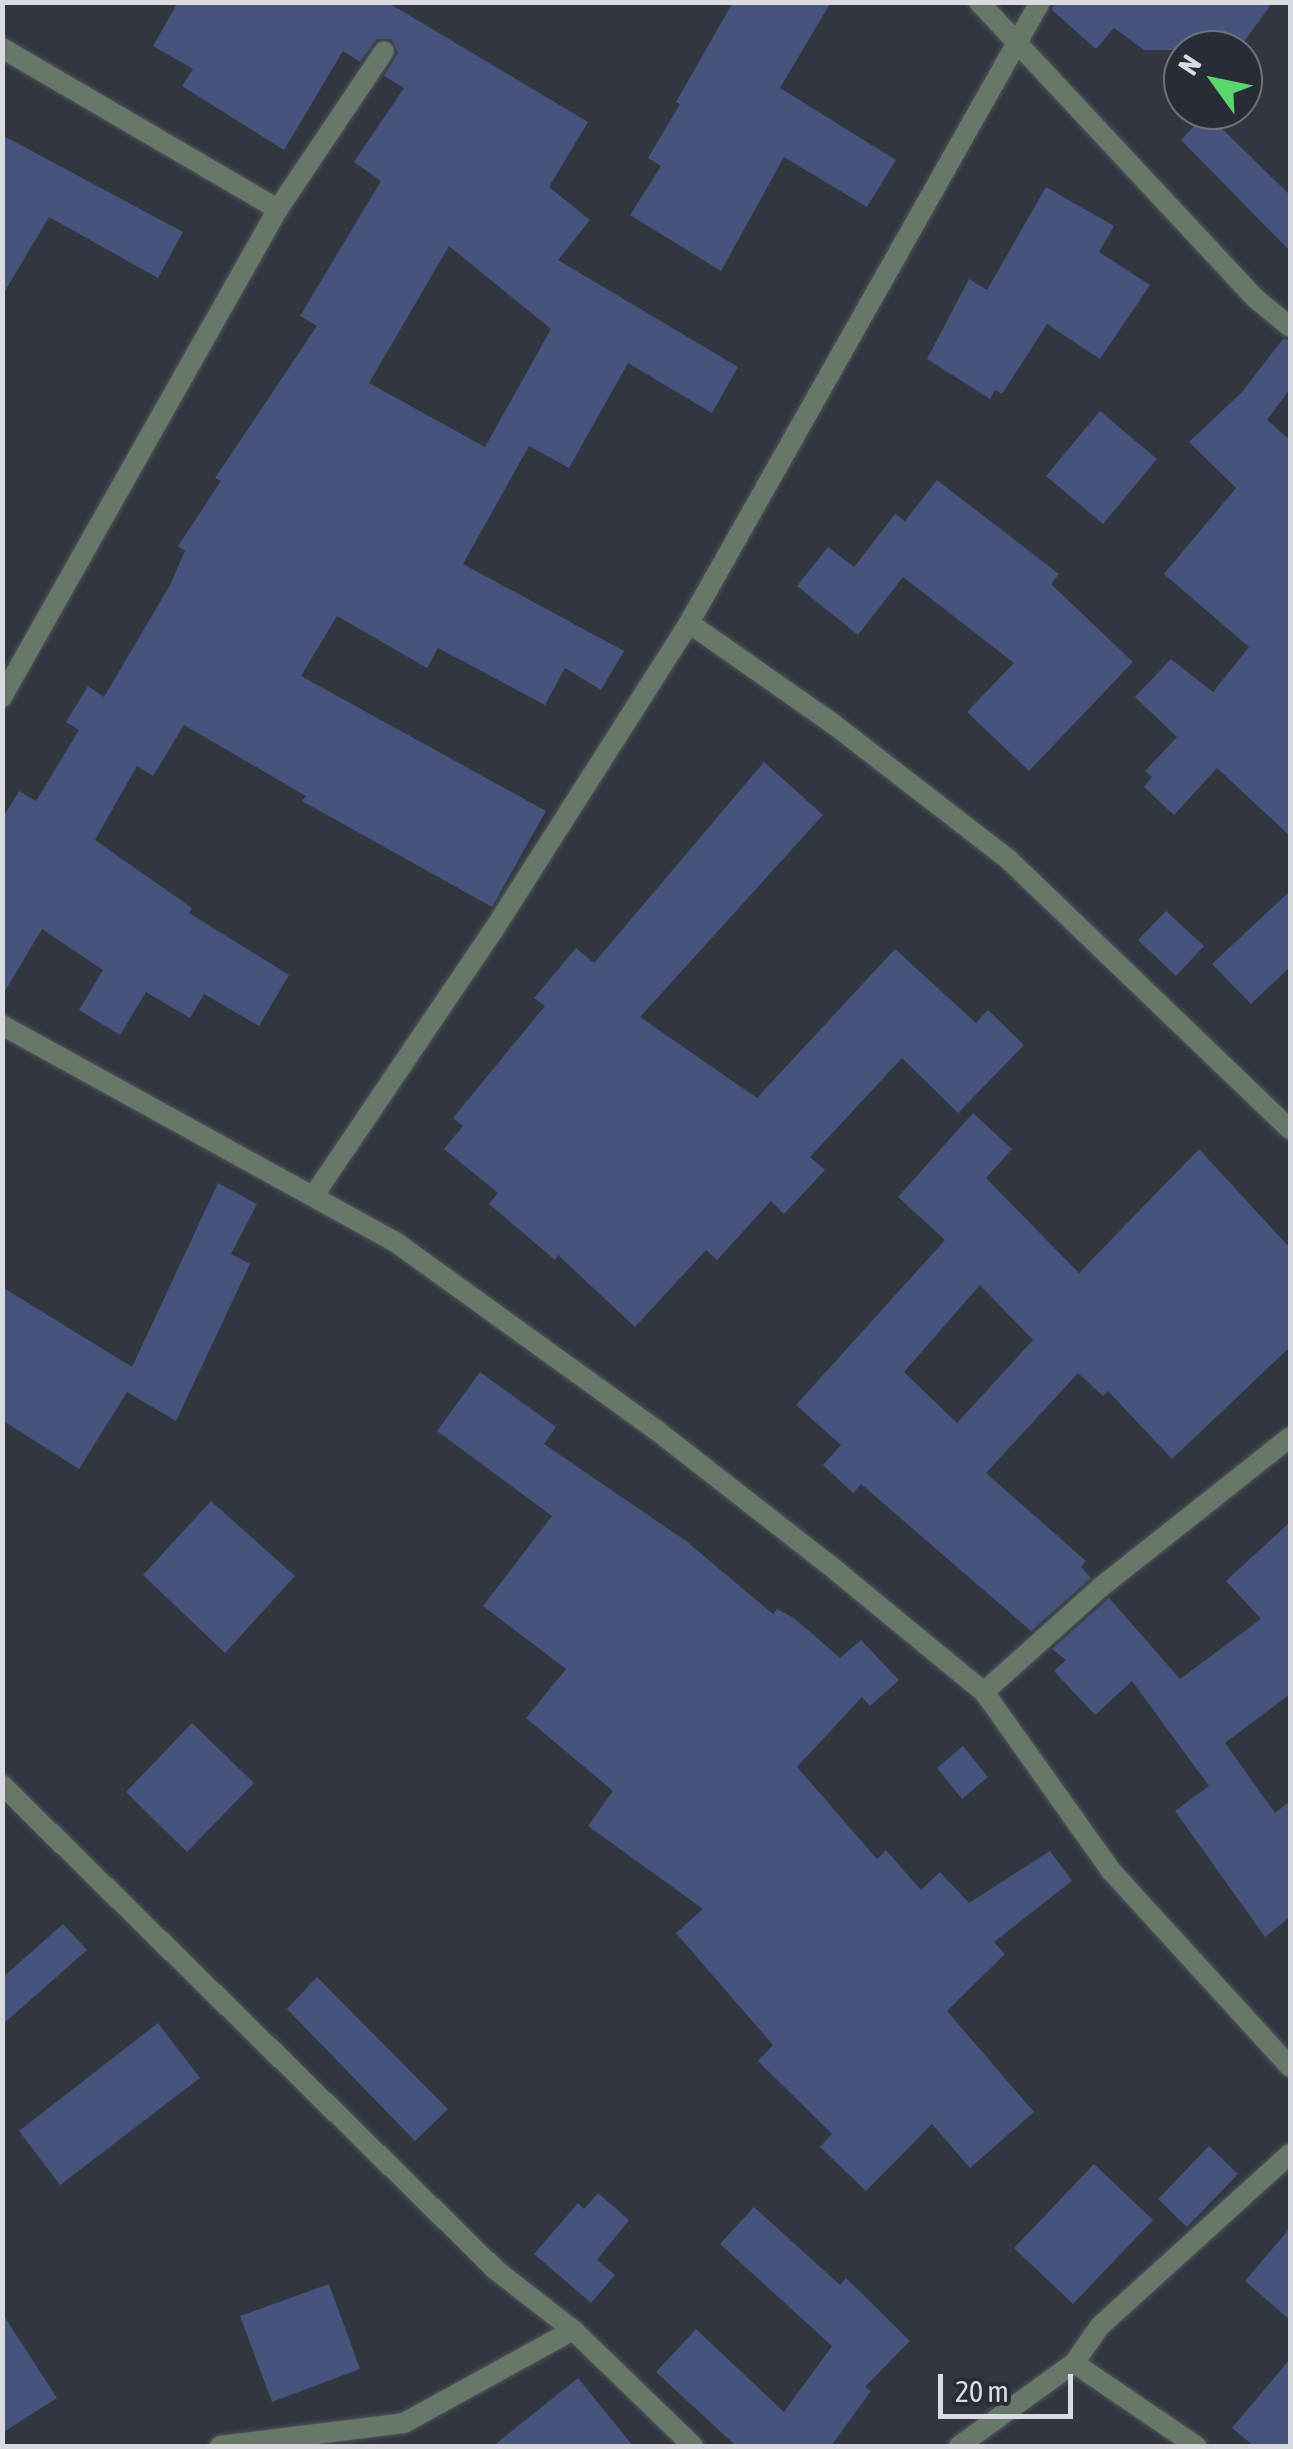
<!DOCTYPE html>
<html>
<head>
<meta charset="utf-8">
<style>
	body { margin:0 }
	#map { position:relative; width:1293px; height:2449px; overflow:hidden; background:#32363f; font-family:"Asap Condensed",sans-serif }
	div>[style] { position:absolute }
	[style*='--x'] { left:calc(var(--x)*1px); top:calc(var(--y)*1px); width:calc(var(--w)*1px); rotate:calc(var(--a)*1deg) }
	.building>* { inset:0; background:#45537d }
	.roads { filter:drop-shadow(0 0 2px #50545c) drop-shadow(0 0 2px #50545c) }
	.minor>* { height:20px; margin:-10px; padding:0 10px; transform-origin:10px; border-radius:10px; background:#677868 }
	span { translate:-50% -50%; white-space:nowrap; text-align:center; line-height:1.15; -webkit-text-stroke:10px #282c34; paint-order:stroke }
	.frame { position:absolute; inset:0; border:5px solid #d9dbe1; pointer-events:none }
	.north { position:absolute; left:1163px; top:30px; width:100px; height:100px; box-sizing:border-box; background:#282c34; border:2px solid #6f7279; border-radius:50%; rotate:303deg; font-size:28px; font-weight:700; line-height:40px; text-align:center; color:#d9dbe1 }
	.north::after { content:''; display:block; margin:auto; width:35px; height:45px; background:#5bd56e; clip-path:polygon(50% 0,100% 100%,50% 72%,0 100%) }
	.scale { position:absolute; left:938px; top:2374px; width:135px; height:45px; box-sizing:border-box; border:5px solid #d9dbe1; border-top:0; padding-left:12px; font-size:30px; line-height:35px; white-space:nowrap; color:#d9dbe1; -webkit-text-stroke:8px #282c34; paint-order:stroke }
</style>
</head>
<body>
<div id="map">
	<div class="building">
		<i style="clip-path:polygon(evenodd,178px 2px,387px 2px,588px 122px,549px 187px,590px 220px,558px 260px,738px 367px,712px 413px,628px 363px,569px 468px,529px 446px,463px 564px,624px 651px,601px 690px,565px 668px,545px 705px,438px 648px,427px 668px,337px 616px,301px 676px,546px 811px,492px 907px,302px 801px,306px 796px,184px 725px,153px 776px,137px 766px,95px 840px,192px 908px,189px 913px,289px 975px,259px 1026px,204px 994px,190px 1018px,146px 992px,120px 1035px,79px 1010px,103px 970px,42px 929px,2px 996px,2px 819px,19px 791px,36px 801px,79px 730px,66px 722px,88px 686px,104px 697px,170px 585px,185px 551px,178px 546px,221px 481px,215px 478px,317px 326px,300px 316px,381px 181px,354px 162px,404px 88px,384px 76px,398px 53px,391px 39px,377px 39px,360px 62px,343px 51px,284px 150px,182px 86px,193px 69px,153px 46px,178px 2px,449px 246px,551px 329px,485px 447px,369px 383px,449px 246px)"></i>
		<i style="clip-path:polygon(733px 2px,831px 2px,780px 88px,896px 160px,867px 207px,784px 157px,721px 271px,630px 215px,661px 166px,648px 158px,680px 104px,676px 102px)"></i>
		<i style="clip-path:polygon(1054px 2px,1273px 2px,1238px 50px,1144px 50px,1114px 28px,1096px 49px,1052px 10px)"></i>
		<i style="clip-path:polygon(1206px 113px,1290px 195px,1290px 251px,1181px 140px)"></i>
		<i style="clip-path:polygon(2px 135px,183px 232px,158px 278px,49px 217px,2px 296px)"></i>
		<i style="clip-path:polygon(1046px 187px,1114px 226px,1099px 252px,1150px 285px,1100px 359px,1047px 324px,1002px 394px,995px 390px,990px 399px,927px 359px,969px 279px,987px 290px)"></i>
		<i style="clip-path:polygon(1283px 339px,1290px 340px,1290px 389px,1267px 420px,1290px 440px,1290px 836px,1217px 768px,1174px 815px,1144px 787px,1152px 777px,1145px 771px,1177px 737px,1135px 697px,1171px 659px,1213px 692px,1249px 647px,1164px 574px,1236px 488px,1189px 442px,1242px 392px)"></i>
		<i style="clip-path:polygon(1100px 411px,1157px 459px,1103px 524px,1046px 476px)"></i>
		<i style="clip-path:polygon(937px 480px,1059px 574px,1051px 584px,1133px 662px,1029px 771px,967px 712px,1014px 663px,903px 577px,858px 635px,797px 586px,828px 547px,854px 567px,895px 514px,905px 521px)"></i>
		<i style="clip-path:polygon(764px 762px,823px 815px,640px 1017px,757px 1098px,895px 949px,976px 1023px,988px 1010px,1024px 1045px,958px 1113px,902px 1058px,810px 1157px,825px 1170px,784px 1214px,771px 1201px,717px 1260px,706px 1250px,635px 1327px,558px 1255px,555px 1260px,489px 1204px,498px 1193px,444px 1149px,463px 1126px,453px 1118px,545px 1006px,534px 998px,576px 948px,594px 963px)"></i>
		<i style="clip-path:polygon(1290px 891px,1290px 967px,1251px 1004px,1212px 964px)"></i>
		<i style="clip-path:polygon(1166px 911px,1204px 946px,1176px 976px,1138px 940px)"></i>
		<i style="clip-path:polygon(evenodd,973px 1113px,1012px 1149px,986px 1178px,1079px 1273px,1199px 1149px,1290px 1248px,1290px 1347px,1172px 1459px,1108px 1391px,1103px 1396px,1078px 1373px,986px 1473px,1086px 1561px,1081px 1567px,1091px 1578px,1031px 1631px,861px 1484px,853px 1493px,823px 1465px,841px 1445px,796px 1405px,945px 1240px,898px 1197px,973px 1113px,980px 1285px,1033px 1340px,957px 1423px,904px 1372px,980px 1285px)"></i>
		<i style="clip-path:polygon(218px 1183px,257px 1204px,231px 1254px,250px 1264px,176px 1421px,127px 1392px,79px 1469px,2px 1420px,2px 1287px,132px 1367px)"></i>
		<i style="clip-path:polygon(480px 1372px,556px 1427px,544px 1444px,686px 1541px,773px 1614px,777px 1609px,794px 1618px,840px 1658px,861px 1640px,899px 1680px,870px 1706px,862px 1697px,797px 1767px,877px 1859px,886px 1850px,921px 1890px,940px 1872px,969px 1903px,1050px 1851px,1072px 1881px,994px 1942px,1005px 1954px,947px 2011px,1034px 2112px,970px 2168px,932px 2124px,866px 2191px,820px 2147px,832px 2134px,758px 2061px,773px 2045px,676px 1933px,703px 1909px,588px 1826px,613px 1791px,526px 1718px,566px 1669px,483px 1606px,552px 1516px,437px 1431px)"></i>
		<i style="clip-path:polygon(211px 1501px,295px 1576px,225px 1653px,143px 1575px)"></i>
		<i style="clip-path:polygon(1290px 1522px,1290px 1694px,1225px 1743px,1275px 1813px,1290px 1801px,1290px 1917px,1265px 1937px,1175px 1811px,1209px 1786px,1132px 1681px,1095px 1715px,1054px 1671px,1066px 1660px,1052px 1649px,1109px 1598px,1180px 1679px,1261px 1619px,1226px 1581px)"></i>
		<i style="clip-path:polygon(192px 1723px,254px 1783px,187px 1852px,126px 1792px)"></i>
		<i style="clip-path:polygon(963px 1746px,988px 1777px,962px 1799px,937px 1768px)"></i>
		<i style="clip-path:polygon(63px 1924px,87px 1950px,2px 2025px,2px 1978px)"></i>
		<i style="clip-path:polygon(317px 1977px,448px 2109px,415px 2141px,287px 2009px)"></i>
		<i style="clip-path:polygon(158px 2023px,200px 2078px,60px 2185px,19px 2131px)"></i>
		<i style="clip-path:polygon(1209px 2146px,1238px 2174px,1187px 2227px,1158px 2199px)"></i>
		<i style="clip-path:polygon(1094px 2164px,1153px 2220px,1073px 2304px,1014px 2248px)"></i>
		<i style="clip-path:polygon(598px 2193px,629px 2220px,597px 2260px,615px 2275px,591px 2303px,534px 2254px,578px 2203px,584px 2209px)"></i>
		<i style="clip-path:polygon(754px 2207px,840px 2285px,846px 2278px,910px 2341px,865px 2387px,871px 2391px,831px 2446px,736px 2446px,656px 2372px,696px 2329px,784px 2412px,832px 2346px,720px 2244px)"></i>
		<i style="clip-path:polygon(1290px 2228px,1290px 2320px,1245px 2281px)"></i>
		<i style="clip-path:polygon(329px 2284px,360px 2369px,272px 2402px,240px 2316px)"></i>
		<i style="clip-path:polygon(2px 2313px,57px 2398px,2px 2433px)"></i>
		<i style="clip-path:polygon(1290px 2359px,1290px 2446px,1254px 2446px,1232px 2428px)"></i>
		<i style="clip-path:polygon(578px 2378px,633px 2446px,493px 2446px)"></i>
	</div>
	<div class="roads">
		<div class="minor">
			<i style="--x:979;--y:2;--w:405;--a:47"></i>
			<i style="--x:1255;--y:298;--w:45;--a:39.6"></i>
			<i style="--x:2;--y:48;--w:320;--a:30.3"></i>
			<i style="--x:278;--y:209;--w:561;--a:119.49"></i>
			<i style="--x:278;--y:209;--w:190;--a:-56.1"></i>
			<i style="--x:689;--y:623;--w:174;--a:35"></i>
			<i style="--x:832;--y:723;--w:222;--a:37.7"></i>
			<i style="--x:1008;--y:859;--w:390;--a:43.8"></i>
			<i style="--x:2;--y:1025;--w:448;--a:28.9"></i>
			<i style="--x:394;--y:1241;--w:322;--a:35.8"></i>
			<i style="--x:655;--y:1429;--w:234;--a:38"></i>
			<i style="--x:839;--y:1573;--w:188;--a:39.4"></i>
			<i style="--x:984;--y:1692;--w:221;--a:54.6"></i>
			<i style="--x:1112;--y:1872;--w:264;--a:47.6"></i>
			<i style="--x:314;--y:1195;--w:319;--a:-55.9"></i>
			<i style="--x:493;--y:931;--w:365;--a:-57.5"></i>
			<i style="--x:689;--y:623;--w:713;--a:-60.52"></i>
			<i style="--x:984;--y:1692;--w:157;--a:-41.9"></i>
			<i style="--x:1101;--y:1587;--w:241;--a:-38.4"></i>
			<i style="--x:2;--y:1785;--w:692;--a:44.47"></i>
			<i style="--x:496;--y:2270;--w:98;--a:37.9"></i>
			<i style="--x:573;--y:2330;--w:167;--a:44"></i>
			<i style="--x:1074;--y:2363;--w:148;--a:34.2"></i>
			<i style="--x:220;--y:2446;--w:185;--a:-7.1"></i>
			<i style="--x:404;--y:2423;--w:193;--a:-28.8"></i>
			<i style="--x:959;--y:2446;--w:142;--a:-35.8"></i>
			<i style="--x:1074;--y:2363;--w:45;--a:-54.9"></i>
			<i style="--x:1100;--y:2326;--w:256;--a:-42.2"></i>
		</div>
	</div>
	<div class="frame"></div>
	<div class="north">N</div>
	<div class="scale">20 m</div>
</div>
</body>
</html>
